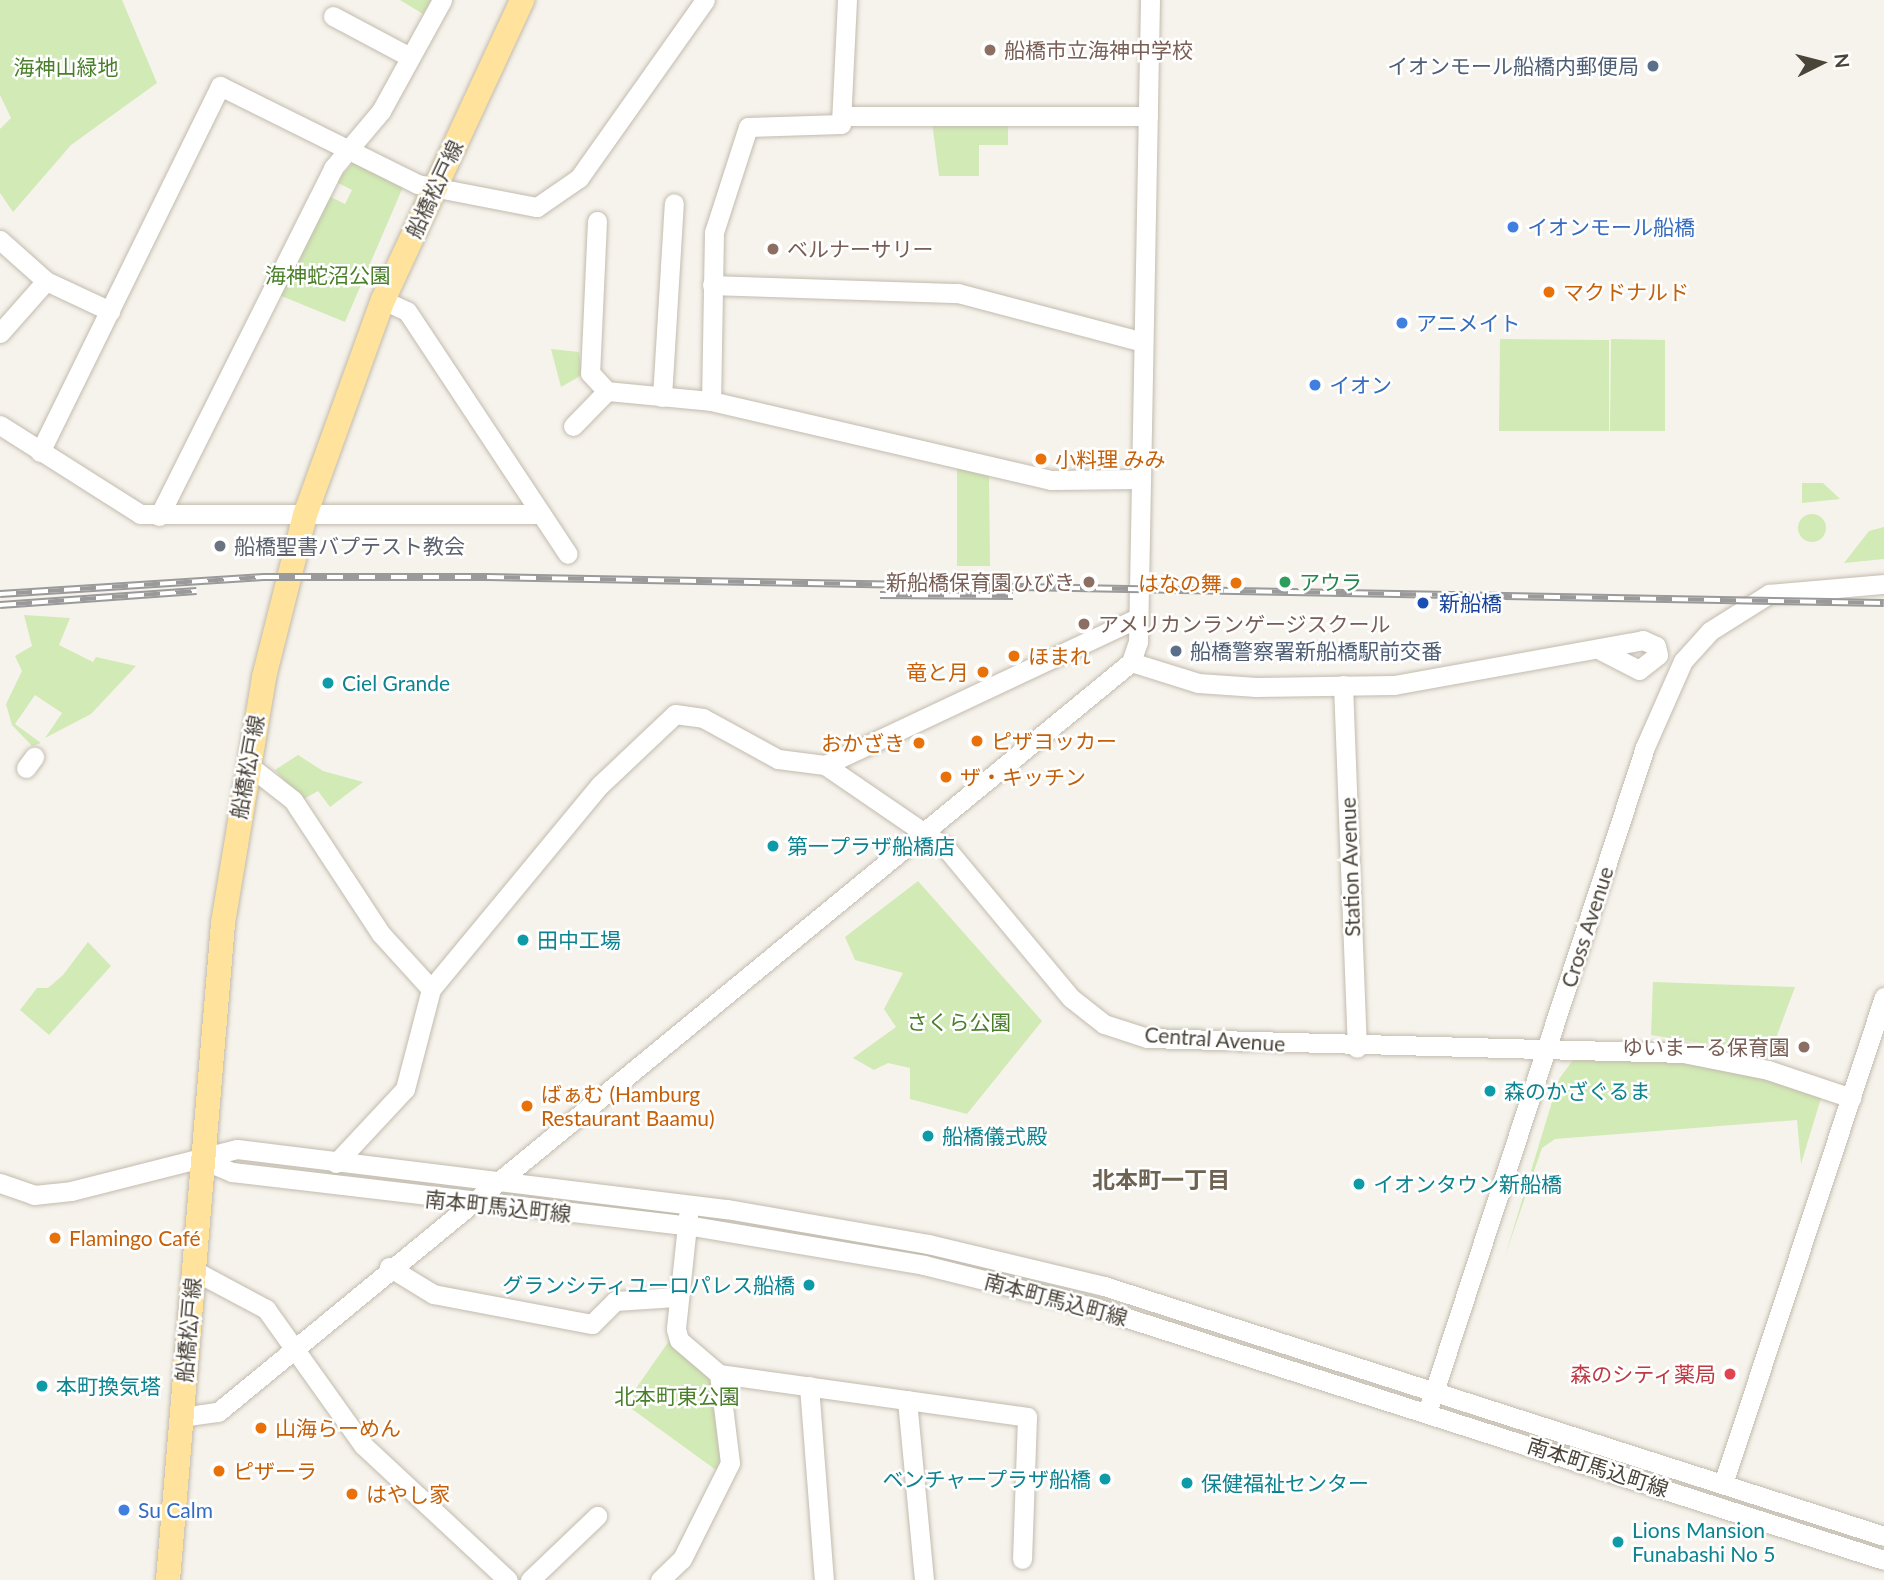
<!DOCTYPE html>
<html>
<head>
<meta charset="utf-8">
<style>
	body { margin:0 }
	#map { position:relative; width:1884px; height:1580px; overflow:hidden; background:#f6f3ec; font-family:Lato,"Noto Sans JP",sans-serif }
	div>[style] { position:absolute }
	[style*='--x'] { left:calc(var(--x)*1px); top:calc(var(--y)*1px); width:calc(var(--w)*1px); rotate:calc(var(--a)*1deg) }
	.green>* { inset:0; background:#d2eab5 }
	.round { border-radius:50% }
	.roads { filter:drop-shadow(0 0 2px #c2bbae) drop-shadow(0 0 2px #c2bbae) }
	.minor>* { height:19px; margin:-9.5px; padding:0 9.5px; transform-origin:9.5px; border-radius:9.5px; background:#fff }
	.major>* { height:24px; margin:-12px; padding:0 12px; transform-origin:12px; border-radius:12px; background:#ffe39c }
	.rail>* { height:8px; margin-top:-4px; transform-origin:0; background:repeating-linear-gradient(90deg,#fff 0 16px,#9a9a9a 0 32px); box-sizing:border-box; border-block:2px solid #9a9a9a }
	.dots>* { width:19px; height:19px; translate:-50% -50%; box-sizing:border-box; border:4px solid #fff; border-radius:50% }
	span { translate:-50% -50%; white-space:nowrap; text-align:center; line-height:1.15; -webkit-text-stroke:5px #fff; paint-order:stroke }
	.education-label { font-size:21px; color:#785e54 }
	.left { translate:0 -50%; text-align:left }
	.right { translate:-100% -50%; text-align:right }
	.service-label { font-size:21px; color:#4e5e75 }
	.park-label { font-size:21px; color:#4a7f2a }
	.street-label { font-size:21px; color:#4b4439 }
	.shop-label { font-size:21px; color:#366cbe }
	.food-label { font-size:21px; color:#c56008 }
	.worship-label { font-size:21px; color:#5b616d }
	.leisure-label { font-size:21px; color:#27864d }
	.transit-label { font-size:21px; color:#164399 }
	.culture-label { font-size:21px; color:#0d838f }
	.health-label { font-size:21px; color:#be3a42 }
	.neighbourhood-label { font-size:23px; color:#6e6250; font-weight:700 }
	.north { position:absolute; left:1786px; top:28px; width:70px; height:70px; -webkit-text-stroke:5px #fff; paint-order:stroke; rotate:84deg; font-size:19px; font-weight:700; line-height:28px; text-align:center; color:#4b4439 }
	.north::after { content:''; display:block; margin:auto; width:24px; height:32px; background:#4b4439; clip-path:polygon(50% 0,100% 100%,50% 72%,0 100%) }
</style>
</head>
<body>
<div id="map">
	<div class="green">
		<i style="clip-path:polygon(0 0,122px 0,157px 83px,71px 145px,13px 212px,0 193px,0 129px,11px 118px,0 95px)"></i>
		<i style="clip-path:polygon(400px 0,431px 0,423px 14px)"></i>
		<i style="clip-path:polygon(932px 122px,1008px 122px,1008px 145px,979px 145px,979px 176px,939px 176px)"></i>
		<i style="clip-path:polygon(354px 162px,403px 187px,345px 322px,279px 295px,329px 196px,345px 204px,352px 190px,336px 182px)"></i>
		<i style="clip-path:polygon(1500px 339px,1609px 340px,1609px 431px,1499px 431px)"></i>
		<i style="clip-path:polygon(1611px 339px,1665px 340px,1665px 431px,1610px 431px)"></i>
		<i style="clip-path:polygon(551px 349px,579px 352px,582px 375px,561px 387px)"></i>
		<i style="clip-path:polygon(957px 466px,989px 474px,990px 566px,957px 566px)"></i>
		<i style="clip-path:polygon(1802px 483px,1823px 483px,1840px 499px,1802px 503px)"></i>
		<i class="round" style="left:1798px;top:514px;width:28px;height:28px"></i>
		<i style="clip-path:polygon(1884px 527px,1884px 559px,1844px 563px,1869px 531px)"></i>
		<i style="clip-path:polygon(24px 615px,70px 618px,59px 645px,93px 662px,96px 657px,136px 666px,91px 714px,45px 738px,62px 713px,35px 695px,15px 724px,41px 743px,32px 746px,12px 725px,6px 704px,22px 671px,15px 656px,32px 646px)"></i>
		<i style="clip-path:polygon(298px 755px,323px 771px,363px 782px,330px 807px,318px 791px,302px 800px,275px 770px)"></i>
		<i style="clip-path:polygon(918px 881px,1042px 1021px,967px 1114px,910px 1099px,910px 1068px,888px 1063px,874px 1070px,853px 1058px,896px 1027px,884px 1009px,903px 973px,855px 960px,845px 937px)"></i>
		<i style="clip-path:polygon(88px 942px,111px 966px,49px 1035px,20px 1010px,37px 988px,48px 988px,63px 975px)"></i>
		<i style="clip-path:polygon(1653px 982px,1795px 987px,1770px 1054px,1651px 1035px)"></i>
		<i style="clip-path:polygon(1576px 1056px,1712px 1065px,1822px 1095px,1801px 1164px,1797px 1120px,1555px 1139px,1542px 1148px,1505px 1256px,1559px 1079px)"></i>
		<i style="clip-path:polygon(669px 1341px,714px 1378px,723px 1457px,716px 1470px,625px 1404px)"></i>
	</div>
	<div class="roads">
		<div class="minor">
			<i style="--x:847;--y:0;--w:124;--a:92.8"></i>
			<i style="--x:841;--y:124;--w:93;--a:178.2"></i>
			<i style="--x:748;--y:127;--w:110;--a:107.9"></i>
			<i style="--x:714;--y:232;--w:169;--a:91"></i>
			<i style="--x:711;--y:401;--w:349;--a:13.1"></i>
			<i style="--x:1051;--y:480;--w:90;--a:-0.6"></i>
			<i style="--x:333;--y:16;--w:87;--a:28"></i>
			<i style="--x:842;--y:116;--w:306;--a:0"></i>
			<i style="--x:597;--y:221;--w:152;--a:92.6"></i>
			<i style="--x:590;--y:373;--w:25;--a:47"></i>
			<i style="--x:607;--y:391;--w:104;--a:5.5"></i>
			<i style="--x:0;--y:240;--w:62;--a:41.7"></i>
			<i style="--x:46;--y:281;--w:71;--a:25.1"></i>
			<i style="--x:712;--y:285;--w:246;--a:1.9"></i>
			<i style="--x:958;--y:293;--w:191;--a:14.8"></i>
			<i style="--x:383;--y:300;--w:26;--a:25"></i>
			<i style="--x:407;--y:311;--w:291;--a:56.5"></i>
			<i style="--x:0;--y:333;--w:69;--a:-48.5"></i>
			<i style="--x:662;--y:397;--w:194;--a:-86.5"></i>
			<i style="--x:0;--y:425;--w:166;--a:32.4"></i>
			<i style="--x:140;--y:514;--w:401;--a:0"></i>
			<i style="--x:573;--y:426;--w:49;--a:-45.8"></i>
			<i style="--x:40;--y:452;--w:408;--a:-63.8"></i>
			<i style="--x:220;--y:86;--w:220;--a:26.4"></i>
			<i style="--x:417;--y:184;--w:122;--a:10.9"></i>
			<i style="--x:537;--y:207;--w:51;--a:-34.6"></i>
			<i style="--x:579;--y:178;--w:218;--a:-54.7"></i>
			<i style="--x:159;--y:516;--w:389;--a:-63.4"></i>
			<i style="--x:333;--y:168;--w:75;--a:-49.9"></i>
			<i style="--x:381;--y:111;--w:127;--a:-61.2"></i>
			<i style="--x:1131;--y:662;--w:70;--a:17.4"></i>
			<i style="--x:1198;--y:683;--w:58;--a:3.9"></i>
			<i style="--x:1256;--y:687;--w:138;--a:-0.8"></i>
			<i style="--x:1394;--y:685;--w:253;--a:-10.2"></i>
			<i style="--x:1643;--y:640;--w:14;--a:25"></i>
			<i style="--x:1656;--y:646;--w:9;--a:77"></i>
			<i style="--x:1658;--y:655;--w:24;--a:142"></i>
			<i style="--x:1639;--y:670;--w:42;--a:-152.8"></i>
			<i style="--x:1343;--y:685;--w:363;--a:87.8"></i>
			<i style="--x:247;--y:764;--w:58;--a:38"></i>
			<i style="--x:293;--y:800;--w:160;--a:56.7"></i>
			<i style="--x:381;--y:934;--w:74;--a:47.7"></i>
			<i style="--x:825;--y:765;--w:147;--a:34.4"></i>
			<i style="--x:946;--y:848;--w:195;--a:50.2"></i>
			<i style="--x:1071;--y:998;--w:42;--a:38.2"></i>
			<i style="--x:1104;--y:1024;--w:45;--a:18"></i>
			<i style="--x:1147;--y:1038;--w:536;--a:1.6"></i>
			<i style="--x:1683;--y:1053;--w:87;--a:11.3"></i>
			<i style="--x:1768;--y:1070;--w:88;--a:18.6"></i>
			<i style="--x:26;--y:768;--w:14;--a:-54"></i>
			<i style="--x:201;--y:1159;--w:34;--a:23"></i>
			<i style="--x:232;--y:1172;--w:457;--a:6.7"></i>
			<i style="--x:686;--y:1225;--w:241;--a:9.5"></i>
			<i style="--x:924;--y:1265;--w:177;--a:14"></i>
			<i style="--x:1096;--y:1308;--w:827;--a:17.73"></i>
			<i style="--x:336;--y:1163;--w:101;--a:-47"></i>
			<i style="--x:405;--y:1089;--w:103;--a:-75.4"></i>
			<i style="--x:431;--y:989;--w:265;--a:-50.4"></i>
			<i style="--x:600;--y:785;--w:103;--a:-43.4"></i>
			<i style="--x:675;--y:714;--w:28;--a:8"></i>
			<i style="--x:703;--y:718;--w:85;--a:28.7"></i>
			<i style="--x:778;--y:759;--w:47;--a:7.3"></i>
			<i style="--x:825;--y:765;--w:345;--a:-25.2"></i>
			<i style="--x:0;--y:1183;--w:36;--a:19"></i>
			<i style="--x:34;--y:1195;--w:37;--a:-6"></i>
			<i style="--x:71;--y:1191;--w:171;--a:-14.2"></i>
			<i style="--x:237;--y:1149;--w:494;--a:7"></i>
			<i style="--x:727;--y:1209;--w:204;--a:9.9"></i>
			<i style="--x:928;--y:1244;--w:181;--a:13.4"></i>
			<i style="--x:1104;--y:1286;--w:819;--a:17.77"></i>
			<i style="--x:688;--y:1216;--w:114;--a:96.1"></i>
			<i style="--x:676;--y:1329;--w:11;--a:75"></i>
			<i style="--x:679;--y:1340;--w:52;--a:40.4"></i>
			<i style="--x:719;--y:1374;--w:311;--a:7.9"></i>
			<i style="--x:1027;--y:1417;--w:142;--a:92"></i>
			<i style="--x:389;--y:1267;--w:52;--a:31.5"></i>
			<i style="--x:433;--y:1294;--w:162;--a:10.7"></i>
			<i style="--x:592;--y:1324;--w:33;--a:-45"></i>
			<i style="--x:615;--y:1301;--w:61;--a:-3.8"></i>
			<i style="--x:193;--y:1270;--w:83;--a:28.1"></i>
			<i style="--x:266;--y:1309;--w:167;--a:54.5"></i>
			<i style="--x:363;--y:1445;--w:198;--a:43"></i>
			<i style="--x:809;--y:1386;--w:195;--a:85.6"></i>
			<i style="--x:907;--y:1400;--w:181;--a:84.6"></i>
			<i style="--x:1430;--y:1404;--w:691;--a:-71.88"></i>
			<i style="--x:1645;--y:747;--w:94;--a:-66.2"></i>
			<i style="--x:1683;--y:661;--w:40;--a:-48"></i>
			<i style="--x:1710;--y:631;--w:70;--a:-32.1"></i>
			<i style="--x:1769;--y:594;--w:115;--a:-5"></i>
			<i style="--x:181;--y:1417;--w:37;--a:-8"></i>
			<i style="--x:218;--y:1412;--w:1182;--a:-39.4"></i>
			<i style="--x:1131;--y:662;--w:21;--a:-71"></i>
			<i style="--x:1138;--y:642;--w:642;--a:-88.93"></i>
			<i style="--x:1723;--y:1484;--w:513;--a:-71.71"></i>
			<i style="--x:530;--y:1580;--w:93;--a:-43.7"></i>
			<i style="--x:660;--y:1580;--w:30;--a:-44"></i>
			<i style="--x:682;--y:1559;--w:107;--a:-63.4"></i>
			<i style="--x:730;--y:1463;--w:90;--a:-97"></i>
		</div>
		<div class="major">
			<i style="--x:168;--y:1580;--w:659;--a:-85.21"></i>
			<i style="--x:223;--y:923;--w:249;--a:-80.5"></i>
			<i style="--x:264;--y:677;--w:167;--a:-75.8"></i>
			<i style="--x:305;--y:515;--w:229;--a:-70.1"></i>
			<i style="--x:383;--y:300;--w:331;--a:-65.1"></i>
		</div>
	</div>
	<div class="rail">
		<i style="--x:0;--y:594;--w:264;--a:-3.7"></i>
		<i style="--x:263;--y:577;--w:225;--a:0"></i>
		<i style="--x:488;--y:577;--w:1396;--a:1.07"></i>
		<i style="--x:880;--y:595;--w:133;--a:0.4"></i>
		<i style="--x:0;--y:605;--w:197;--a:-4.1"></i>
	</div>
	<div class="dots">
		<i style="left:990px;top:50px;background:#8d6e63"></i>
		<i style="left:1653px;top:66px;background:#5c6f8a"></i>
		<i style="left:1513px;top:227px;background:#3f7fe0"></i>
		<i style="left:773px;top:249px;background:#8d6e63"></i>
		<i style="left:1549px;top:292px;background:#e8710a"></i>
		<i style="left:1402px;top:323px;background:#3f7fe0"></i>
		<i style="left:1315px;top:385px;background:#3f7fe0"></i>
		<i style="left:1041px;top:459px;background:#e8710a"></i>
		<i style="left:220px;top:546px;background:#6b7280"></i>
		<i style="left:1089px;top:582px;background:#8d6e63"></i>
		<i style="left:1285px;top:582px;background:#2e9e5b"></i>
		<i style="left:1236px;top:583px;background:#e8710a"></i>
		<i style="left:1423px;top:603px;background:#1a4fb4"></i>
		<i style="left:1084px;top:624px;background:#8d6e63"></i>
		<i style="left:1176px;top:651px;background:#5c6f8a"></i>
		<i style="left:1014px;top:656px;background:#e8710a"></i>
		<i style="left:983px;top:672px;background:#e8710a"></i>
		<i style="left:328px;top:683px;background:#0f9aa8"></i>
		<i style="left:977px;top:741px;background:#e8710a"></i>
		<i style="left:919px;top:743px;background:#e8710a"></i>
		<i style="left:946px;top:777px;background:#e8710a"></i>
		<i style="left:773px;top:846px;background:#0f9aa8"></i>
		<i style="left:523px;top:940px;background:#0f9aa8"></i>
		<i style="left:1804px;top:1047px;background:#8d6e63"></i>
		<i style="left:1490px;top:1091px;background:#0f9aa8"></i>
		<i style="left:527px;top:1106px;background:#e8710a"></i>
		<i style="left:928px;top:1136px;background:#0f9aa8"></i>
		<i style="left:1359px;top:1184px;background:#0f9aa8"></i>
		<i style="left:55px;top:1238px;background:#e8710a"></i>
		<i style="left:809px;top:1285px;background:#0f9aa8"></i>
		<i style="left:1730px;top:1374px;background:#e0444e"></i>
		<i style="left:42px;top:1386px;background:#0f9aa8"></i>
		<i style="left:261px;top:1428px;background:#e8710a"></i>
		<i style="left:219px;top:1471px;background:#e8710a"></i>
		<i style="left:1105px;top:1479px;background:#0f9aa8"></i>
		<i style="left:1187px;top:1483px;background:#0f9aa8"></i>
		<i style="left:352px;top:1494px;background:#e8710a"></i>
		<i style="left:124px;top:1510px;background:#3f7fe0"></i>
		<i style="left:1618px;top:1542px;background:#0f9aa8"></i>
	</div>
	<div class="education-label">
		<span class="left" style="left:1004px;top:50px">船橋市立海神中学校</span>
		<span class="left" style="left:787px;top:249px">ベルナーサリー</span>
		<span class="right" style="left:1075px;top:582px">新船橋保育園ひびき</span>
		<span class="left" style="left:1098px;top:624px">アメリカンランゲージスクール</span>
		<span class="right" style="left:1790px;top:1047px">ゆいまーる保育園</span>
	</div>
	<div class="service-label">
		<span class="right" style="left:1639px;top:66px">イオンモール船橋内郵便局</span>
		<span class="left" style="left:1190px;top:651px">船橋警察署新船橋駅前交番</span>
	</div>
	<div class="park-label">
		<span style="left:66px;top:67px">海神山緑地</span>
		<span style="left:328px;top:275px">海神蛇沼公園</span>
		<span style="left:959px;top:1022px">さくら公園</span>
		<span style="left:677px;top:1396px">北本町東公園</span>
	</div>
	<div class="street-label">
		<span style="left:434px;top:189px;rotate:-65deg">船橋松戸線</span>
		<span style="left:247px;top:767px;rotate:-80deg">船橋松戸線</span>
		<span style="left:1350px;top:867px;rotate:-92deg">Station Avenue</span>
		<span style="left:1587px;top:927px;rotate:-72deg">Cross Avenue</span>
		<span style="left:1215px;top:1039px;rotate:4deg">Central Avenue</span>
		<span style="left:498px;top:1206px;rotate:6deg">南本町馬込町線</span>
		<span style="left:1056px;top:1299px;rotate:15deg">南本町馬込町線</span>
		<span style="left:188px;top:1330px;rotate:-85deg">船橋松戸線</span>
		<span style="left:1598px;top:1467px;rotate:18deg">南本町馬込町線</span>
	</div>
	<div class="shop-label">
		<span class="left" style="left:1527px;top:227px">イオンモール船橋</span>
		<span class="left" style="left:1416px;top:323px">アニメイト</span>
		<span class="left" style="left:1329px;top:385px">イオン</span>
		<span class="left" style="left:138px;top:1510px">Su Calm</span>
	</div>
	<div class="food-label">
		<span class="left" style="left:1563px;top:292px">マクドナルド</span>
		<span class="left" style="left:1055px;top:459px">小料理 みみ</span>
		<span class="right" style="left:1222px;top:583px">はなの舞</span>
		<span class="left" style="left:1028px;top:656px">ほまれ</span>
		<span class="right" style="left:969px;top:672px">竜と月</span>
		<span class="left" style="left:991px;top:741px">ピザヨッカー</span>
		<span class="right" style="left:905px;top:743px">おかざき</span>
		<span class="left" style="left:960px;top:777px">ザ・キッチン</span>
		<span class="left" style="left:541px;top:1106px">ばぁむ (Hamburg<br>Restaurant Baamu)</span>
		<span class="left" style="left:69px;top:1238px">Flamingo Café</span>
		<span class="left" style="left:275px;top:1428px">山海らーめん</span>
		<span class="left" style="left:233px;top:1471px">ピザーラ</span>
		<span class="left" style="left:366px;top:1494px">はやし家</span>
	</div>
	<div class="worship-label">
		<span class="left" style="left:234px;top:546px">船橋聖書バプテスト教会</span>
	</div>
	<div class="leisure-label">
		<span class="left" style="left:1299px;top:582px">アウラ</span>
	</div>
	<div class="transit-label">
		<span class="left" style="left:1439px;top:603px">新船橋</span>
	</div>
	<div class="culture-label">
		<span class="left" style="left:342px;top:683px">Ciel Grande</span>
		<span class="left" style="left:787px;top:846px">第一プラザ船橋店</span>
		<span class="left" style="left:537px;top:940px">田中工場</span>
		<span class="left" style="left:1504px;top:1091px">森のかざぐるま</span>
		<span class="left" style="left:942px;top:1136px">船橋儀式殿</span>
		<span class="left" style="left:1373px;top:1184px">イオンタウン新船橋</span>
		<span class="right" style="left:795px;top:1285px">グランシティユーロパレス船橋</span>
		<span class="left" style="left:56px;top:1386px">本町換気塔</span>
		<span class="right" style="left:1091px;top:1479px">ベンチャープラザ船橋</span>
		<span class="left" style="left:1201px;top:1483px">保健福祉センター</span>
		<span class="left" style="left:1632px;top:1542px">Lions Mansion<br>Funabashi No 5</span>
	</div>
	<div class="health-label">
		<span class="right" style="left:1716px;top:1374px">森のシティ薬局</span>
	</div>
	<div class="neighbourhood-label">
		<span style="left:1161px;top:1179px">北本町一丁目</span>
	</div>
	<div class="north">N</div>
</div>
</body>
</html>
